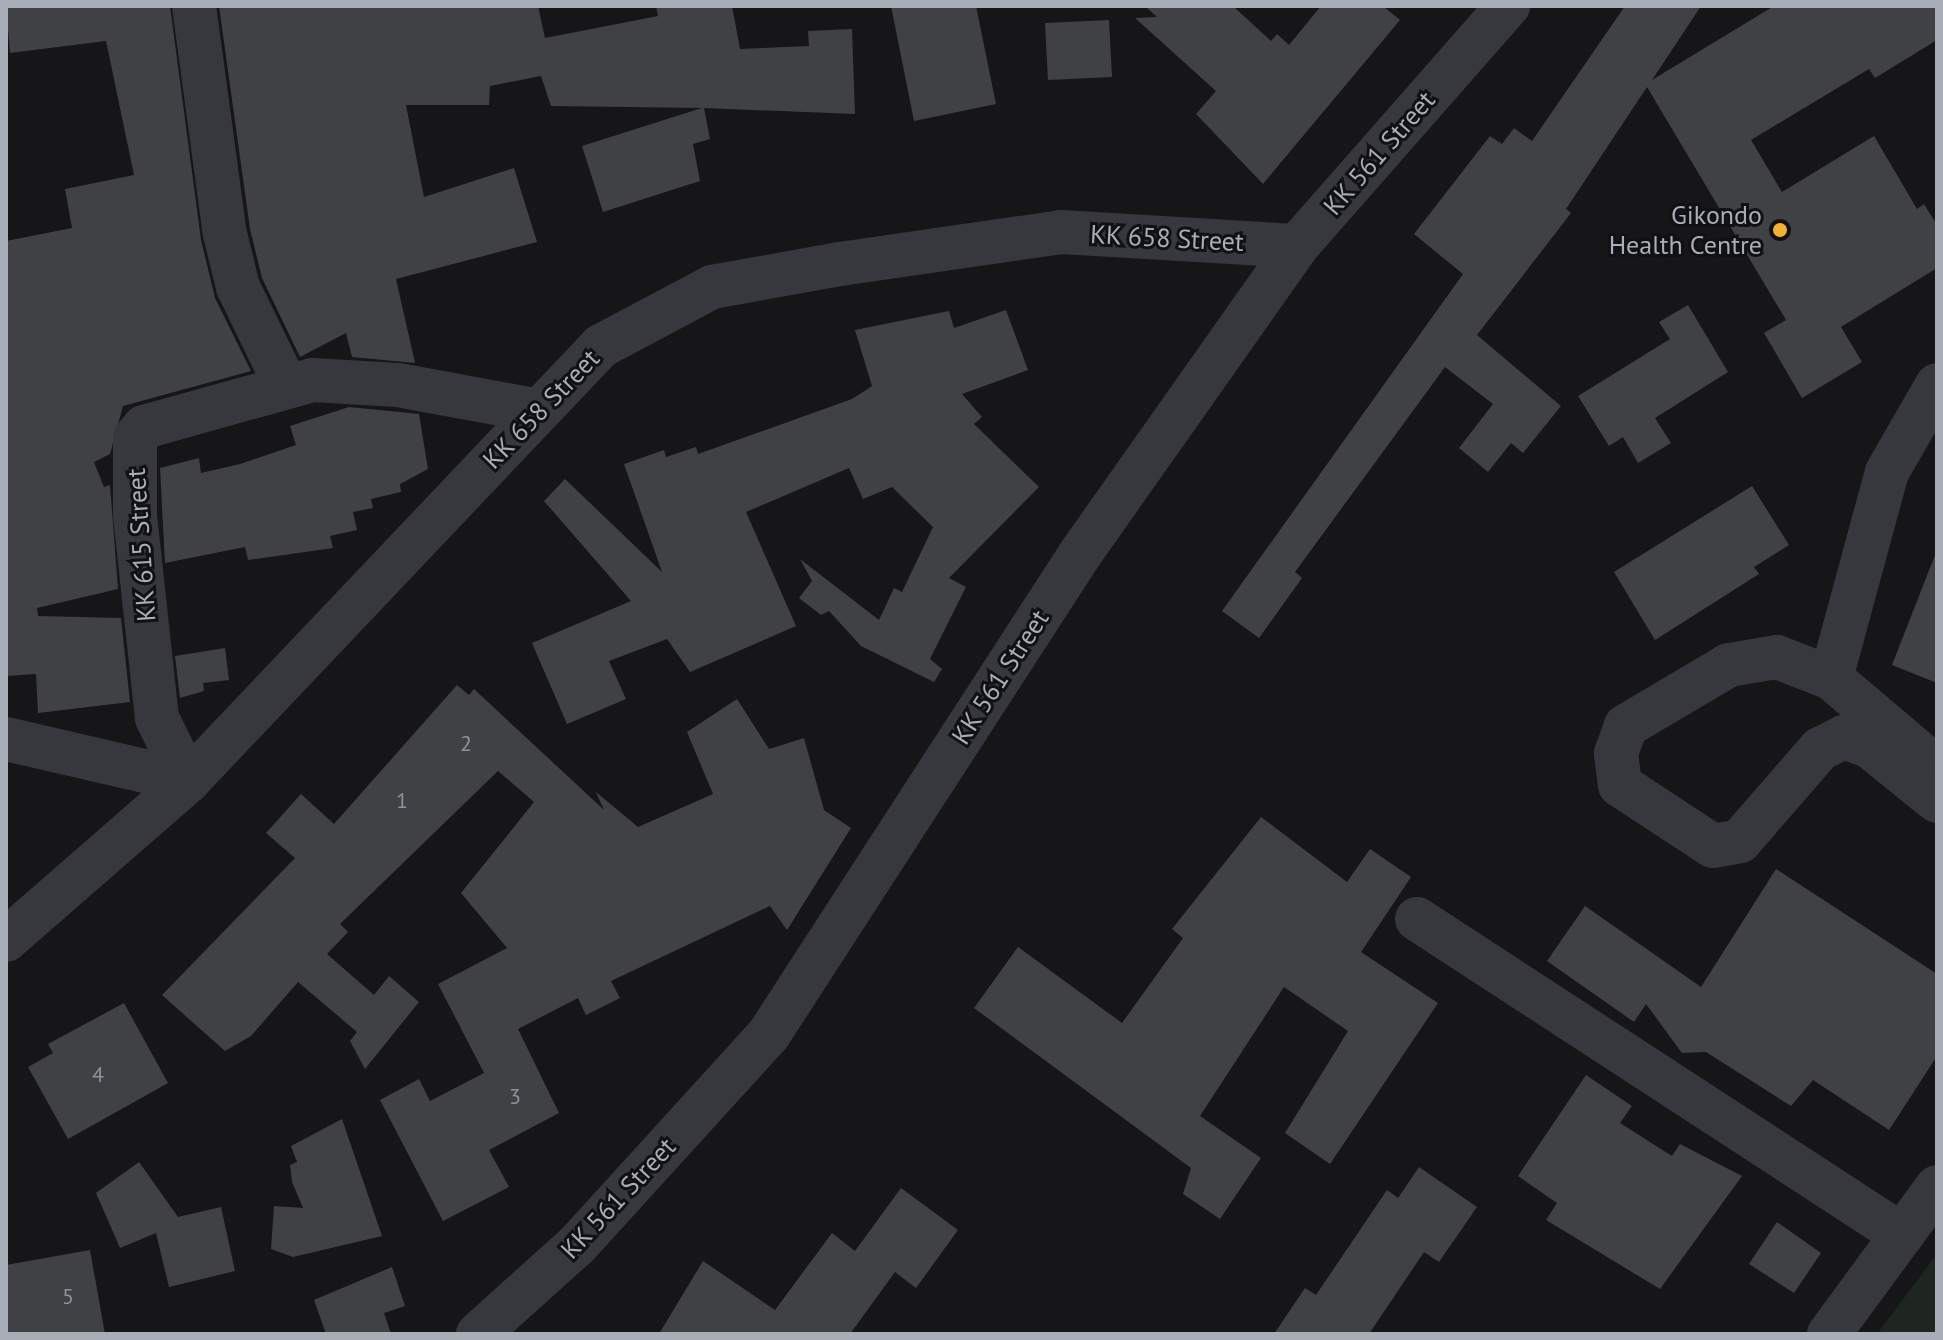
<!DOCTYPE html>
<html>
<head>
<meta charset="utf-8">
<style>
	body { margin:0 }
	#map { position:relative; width:1943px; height:1340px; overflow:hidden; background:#161618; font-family:"PT Sans",sans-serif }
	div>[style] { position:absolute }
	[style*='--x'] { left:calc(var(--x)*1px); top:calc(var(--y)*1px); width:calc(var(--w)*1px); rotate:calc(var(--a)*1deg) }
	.green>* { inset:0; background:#1e261f }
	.building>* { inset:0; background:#404145 }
	.minor>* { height:44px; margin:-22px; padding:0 22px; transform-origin:22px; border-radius:22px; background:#37383d }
	.dots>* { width:22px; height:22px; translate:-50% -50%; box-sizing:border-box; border:4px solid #111113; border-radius:50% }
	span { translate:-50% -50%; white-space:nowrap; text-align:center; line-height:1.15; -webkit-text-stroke:6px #111113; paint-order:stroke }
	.number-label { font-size:22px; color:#8e929b }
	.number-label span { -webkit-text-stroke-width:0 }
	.street-label { font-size:26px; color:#a8adb8 }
	.poi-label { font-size:26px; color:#a8adb8 }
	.right { translate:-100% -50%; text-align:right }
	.frame { position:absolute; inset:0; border:8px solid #a8adb8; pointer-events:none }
</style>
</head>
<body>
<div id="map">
	<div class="green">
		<i style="clip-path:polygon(1937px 1254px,1937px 1334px,1877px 1334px)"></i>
	</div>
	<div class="building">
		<i style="clip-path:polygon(6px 6px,170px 6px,201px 240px,215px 298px,251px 371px,123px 406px,110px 454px,94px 462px,104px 487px,110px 485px,118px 589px,37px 608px,38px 616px,121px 618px,130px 702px,38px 713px,36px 674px,6px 676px,6px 241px,72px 228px,65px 189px,134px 175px,106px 41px,10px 53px)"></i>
		<i style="clip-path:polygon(219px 6px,538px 6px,545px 38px,658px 16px,656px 6px,732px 6px,740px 49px,809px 46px,808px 31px,852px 29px,855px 114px,704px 108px,710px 139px,693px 144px,700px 181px,603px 212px,582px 146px,702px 108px,551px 106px,541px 76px,490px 86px,489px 105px,406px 105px,424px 197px,514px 168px,537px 242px,396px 279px,415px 363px,352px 357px,346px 333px,300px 357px,262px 278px,250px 229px)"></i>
		<i style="clip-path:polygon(891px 6px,976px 6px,996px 104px,914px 121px)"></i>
		<i style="clip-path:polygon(1145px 6px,1233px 6px,1271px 41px,1277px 34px,1289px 45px,1321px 6px,1383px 6px,1400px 20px,1263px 184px,1196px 114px,1216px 91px,1135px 18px,1157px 17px)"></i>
		<i style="clip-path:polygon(1625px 6px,1701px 6px,1652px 80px,1774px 6px,1937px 6px,1937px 40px,1875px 78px,1869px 69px,1751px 140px,1782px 192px,1874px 136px,1917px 209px,1924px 204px,1937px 225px,1937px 268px,1841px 327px,1862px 362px,1802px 398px,1764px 333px,1786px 320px,1647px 87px,1566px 209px,1571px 213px,1477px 335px,1561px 406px,1523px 453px,1511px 443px,1488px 472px,1459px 448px,1493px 404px,1445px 367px,1295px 572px,1302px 578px,1259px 638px,1222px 611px,1463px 274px,1414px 234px,1490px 136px,1502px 144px,1514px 128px,1532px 141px)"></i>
		<i style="clip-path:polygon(1109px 20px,1112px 77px,1048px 80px,1045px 23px)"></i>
		<i style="clip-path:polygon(1688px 305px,1728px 372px,1655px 418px,1671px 443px,1638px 463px,1623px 437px,1609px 446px,1578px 396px,1670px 339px,1659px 322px)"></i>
		<i style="clip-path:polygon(1006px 310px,1028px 370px,962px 394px,982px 417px,974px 424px,1039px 487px,949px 578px,966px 587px,930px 659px,942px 669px,934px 682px,861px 646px,829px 611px,821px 615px,799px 598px,812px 581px,800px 559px,879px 620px,894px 588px,902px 592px,933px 527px,892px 487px,863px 499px,849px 468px,746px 512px,796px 626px,690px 672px,667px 639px,609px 661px,626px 699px,567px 724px,532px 643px,631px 601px,544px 501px,565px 479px,662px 572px,624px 464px,664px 450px,666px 457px,696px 447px,698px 454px,852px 399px,872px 386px,855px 330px,949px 311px,954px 328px)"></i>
		<i style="clip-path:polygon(349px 407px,419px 414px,428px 469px,400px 484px,401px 492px,371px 499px,373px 508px,353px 512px,357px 530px,330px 536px,333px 548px,248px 560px,245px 547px,165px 563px,160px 468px,199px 458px,201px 473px,240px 464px,296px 445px,290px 426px)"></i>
		<i style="clip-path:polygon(1752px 486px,1789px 545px,1754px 567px,1759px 574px,1655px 640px,1614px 572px)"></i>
		<i style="clip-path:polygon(1935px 555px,1937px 556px,1937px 683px,1892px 665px)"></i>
		<i style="clip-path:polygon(225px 648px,229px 680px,203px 683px,204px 691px,180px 698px,175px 656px)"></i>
		<i style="clip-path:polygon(457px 685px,469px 695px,474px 689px,604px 810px,596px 792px,638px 827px,713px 794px,687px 732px,737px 699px,769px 749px,804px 738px,824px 810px,851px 828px,787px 930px,770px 906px,611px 981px,620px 998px,586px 1015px,578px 998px,518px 1029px,559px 1113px,489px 1150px,509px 1187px,443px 1221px,380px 1100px,419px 1079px,430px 1101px,484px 1073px,438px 984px,507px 948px,461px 893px,534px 802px,498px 771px,340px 924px,348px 932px,327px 954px,374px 995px,389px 976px,419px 1002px,365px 1069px,350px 1041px,357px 1032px,298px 982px,251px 1036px,225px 1051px,162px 995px,295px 858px,266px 833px,301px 794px,334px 824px)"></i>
		<i style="clip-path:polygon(1261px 817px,1347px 882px,1370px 849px,1411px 877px,1361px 952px,1438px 1003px,1330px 1164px,1285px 1133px,1348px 1031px,1284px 987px,1200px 1116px,1261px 1158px,1220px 1219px,1183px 1194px,1191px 1168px,974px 1008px,1018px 947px,1122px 1023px,1183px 938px,1172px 929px)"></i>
		<i style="clip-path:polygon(1776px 869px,1937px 974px,1937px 1056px,1889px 1130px,1813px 1080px,1791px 1106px,1706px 1052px,1682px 1053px,1646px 1004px,1634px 1022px,1547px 961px,1585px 906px,1701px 987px)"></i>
		<i style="clip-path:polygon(124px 1003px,168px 1083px,68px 1139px,28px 1067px,53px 1053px,48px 1044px)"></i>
		<i style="clip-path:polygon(1586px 1075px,1632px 1106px,1620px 1123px,1672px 1156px,1680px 1144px,1742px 1176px,1660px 1289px,1546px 1220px,1557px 1203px,1518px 1176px)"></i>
		<i style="clip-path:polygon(342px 1119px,382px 1236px,293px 1257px,271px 1249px,274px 1206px,303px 1208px,292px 1182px,290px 1165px,297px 1162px,291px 1146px)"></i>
		<i style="clip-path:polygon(139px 1162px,178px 1217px,221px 1207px,235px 1271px,169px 1287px,156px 1233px,120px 1248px,96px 1193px)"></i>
		<i style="clip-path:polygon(1419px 1167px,1477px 1207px,1439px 1262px,1424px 1252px,1369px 1334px,1274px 1334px,1305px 1288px,1316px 1295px,1387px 1190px,1398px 1198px)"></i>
		<i style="clip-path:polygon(901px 1188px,958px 1230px,916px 1288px,895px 1272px,850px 1334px,659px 1334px,703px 1261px,775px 1310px,832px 1233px,855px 1251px)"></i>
		<i style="clip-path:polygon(1777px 1222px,1821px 1253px,1794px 1293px,1749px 1264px)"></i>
		<i style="clip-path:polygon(90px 1250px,105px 1334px,6px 1334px,6px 1265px)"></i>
		<i style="clip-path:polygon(392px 1267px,405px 1306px,384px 1313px,391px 1334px,326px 1334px,314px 1300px)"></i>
	</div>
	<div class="minor">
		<i style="--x:194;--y:6;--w:230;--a:82.3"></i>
		<i style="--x:225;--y:234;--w:55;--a:76.2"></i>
		<i style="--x:238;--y:287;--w:110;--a:64.1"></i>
		<i style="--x:1831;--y:678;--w:213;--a:-74.8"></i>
		<i style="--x:1887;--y:472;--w:100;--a:-60.1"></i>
		<i style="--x:6;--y:739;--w:187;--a:13"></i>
		<i style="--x:188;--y:781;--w:70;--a:-116.2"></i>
		<i style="--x:157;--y:718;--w:205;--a:-96.2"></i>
		<i style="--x:135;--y:514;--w:76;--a:-90"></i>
		<i style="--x:135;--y:438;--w:14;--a:-51"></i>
		<i style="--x:144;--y:427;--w:174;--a:-15.6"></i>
		<i style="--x:312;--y:380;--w:86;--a:3.3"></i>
		<i style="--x:398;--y:385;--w:143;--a:10.4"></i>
		<i style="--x:1937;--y:768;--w:139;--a:-139.7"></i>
		<i style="--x:1831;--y:678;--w:58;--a:-158.7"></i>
		<i style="--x:1777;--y:657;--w:49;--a:170.5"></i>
		<i style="--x:1729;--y:665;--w:120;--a:149.4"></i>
		<i style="--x:1626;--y:726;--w:29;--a:110"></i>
		<i style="--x:1616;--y:753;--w:32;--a:83"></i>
		<i style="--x:1620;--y:785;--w:111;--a:33.3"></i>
		<i style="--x:1713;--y:846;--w:27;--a:-10"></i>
		<i style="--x:1740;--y:841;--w:122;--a:-49"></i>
		<i style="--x:1820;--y:749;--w:27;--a:-27"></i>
		<i style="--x:1844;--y:737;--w:27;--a:20"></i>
		<i style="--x:1869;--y:746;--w:87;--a:39"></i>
		<i style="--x:1417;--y:919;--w:579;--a:33.09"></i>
		<i style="--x:6;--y:940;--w:242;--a:-41.1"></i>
		<i style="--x:188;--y:781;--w:600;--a:-46.49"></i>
		<i style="--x:601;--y:346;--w:126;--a:-28"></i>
		<i style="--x:712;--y:287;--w:130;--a:-10.2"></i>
		<i style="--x:840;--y:264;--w:223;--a:-8.2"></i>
		<i style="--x:1061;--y:232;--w:236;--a:3.4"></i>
		<i style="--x:478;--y:1334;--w:133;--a:-42"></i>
		<i style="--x:577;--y:1245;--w:285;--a:-47.7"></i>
		<i style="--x:769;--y:1034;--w:572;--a:-57.06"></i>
		<i style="--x:1080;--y:554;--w:377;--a:-54.8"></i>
		<i style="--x:1297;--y:246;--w:320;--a:-48.7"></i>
		<i style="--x:1829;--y:1334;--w:182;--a:-53.7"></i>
	</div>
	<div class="dots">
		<i style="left:1780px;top:230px;background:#f2b134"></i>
	</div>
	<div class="number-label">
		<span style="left:466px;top:744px">2</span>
		<span style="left:402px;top:801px">1</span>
		<span style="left:98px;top:1075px">4</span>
		<span style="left:515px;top:1097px">3</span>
		<span style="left:68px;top:1297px">5</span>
	</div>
	<div class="street-label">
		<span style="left:1379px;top:153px;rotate:-49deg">KK 561 Street</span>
		<span style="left:1167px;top:238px;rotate:3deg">KK 658 Street</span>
		<span style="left:541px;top:409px;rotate:-46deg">KK 658 Street</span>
		<span style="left:141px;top:545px;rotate:-94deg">KK 615 Street</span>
		<span style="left:1000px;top:677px;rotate:-57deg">KK 561 Street</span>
		<span style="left:618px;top:1198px;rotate:-47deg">KK 561 Street</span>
	</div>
	<div class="poi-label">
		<span class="right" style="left:1762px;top:230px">Gikondo<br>Health Centre</span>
	</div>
	<div class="frame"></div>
</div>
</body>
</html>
